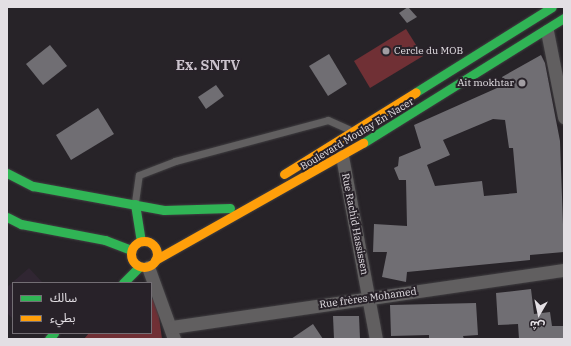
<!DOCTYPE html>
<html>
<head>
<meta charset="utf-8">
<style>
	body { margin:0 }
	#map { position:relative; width:571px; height:346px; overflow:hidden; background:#272328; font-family:"IBM Plex Serif","Noto Sans Arabic",serif }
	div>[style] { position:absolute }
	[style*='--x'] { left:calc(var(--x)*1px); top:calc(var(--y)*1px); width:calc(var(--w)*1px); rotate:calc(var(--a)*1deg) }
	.built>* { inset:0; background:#302632 }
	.green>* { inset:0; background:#703035 }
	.building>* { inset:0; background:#706e73 }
	.roads { filter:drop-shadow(0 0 1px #403e41) drop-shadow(0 0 1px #403e41) }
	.lane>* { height:7px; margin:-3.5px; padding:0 3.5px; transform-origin:3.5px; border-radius:3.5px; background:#615f60 }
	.street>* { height:13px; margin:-6.5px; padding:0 6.5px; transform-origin:6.5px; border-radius:6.5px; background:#615f60 }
	.fast>* { height:9px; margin:-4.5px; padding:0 4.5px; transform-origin:4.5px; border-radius:4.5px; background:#30b455 }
	.slow>* { height:9px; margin:-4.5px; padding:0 4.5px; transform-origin:4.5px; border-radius:4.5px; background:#ff9f0a }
	.slow>.ring { margin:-4.5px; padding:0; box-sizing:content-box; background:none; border:9px solid #ff9f0a; border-radius:50% }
	.dots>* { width:11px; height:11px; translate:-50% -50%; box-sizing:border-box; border:2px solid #282229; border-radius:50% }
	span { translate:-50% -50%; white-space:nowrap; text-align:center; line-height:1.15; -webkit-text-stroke:4px #282229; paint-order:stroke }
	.poi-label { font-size:10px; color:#e3dfe4 }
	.left { translate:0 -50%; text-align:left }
	.right { translate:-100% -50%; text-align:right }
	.street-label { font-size:10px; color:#e3dfe4 }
	.district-label { font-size:14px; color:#cbc3cd; font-weight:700 }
	.frame { position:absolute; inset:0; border:8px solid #e3dfe4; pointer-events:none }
	.legend { position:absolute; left:12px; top:282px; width:140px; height:52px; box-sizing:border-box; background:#282229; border:1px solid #736e74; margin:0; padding:5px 7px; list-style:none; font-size:12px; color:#e3dfe4 }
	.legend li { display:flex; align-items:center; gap:8px; height:20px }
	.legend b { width:20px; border:1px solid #736e74 }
	.north { position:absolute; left:519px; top:294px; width:40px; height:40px; -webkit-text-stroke:3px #282229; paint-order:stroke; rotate:189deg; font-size:11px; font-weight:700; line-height:16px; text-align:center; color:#e3dfe4 }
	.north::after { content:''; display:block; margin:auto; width:14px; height:18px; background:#e3dfe4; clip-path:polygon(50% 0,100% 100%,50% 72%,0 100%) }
</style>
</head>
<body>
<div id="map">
	<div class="built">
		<i style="clip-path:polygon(29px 268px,43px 283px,13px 283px,13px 319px,7px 313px,7px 287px)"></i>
	</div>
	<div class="green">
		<i style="clip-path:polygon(406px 29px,423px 56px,370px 88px,354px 61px)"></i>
		<i style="clip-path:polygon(151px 298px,157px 302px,162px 339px,84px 339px,89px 333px,151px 333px)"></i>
	</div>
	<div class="building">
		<i style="clip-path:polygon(408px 7px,417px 17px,407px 23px,399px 13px)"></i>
		<i style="clip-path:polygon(50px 45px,67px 66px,43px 85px,26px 64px)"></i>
		<i style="clip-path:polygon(329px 54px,347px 84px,328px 96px,309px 66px)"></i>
		<i style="clip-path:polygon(evenodd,541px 55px,545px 63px,560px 141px,564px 252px,530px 255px,530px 260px,407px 272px,406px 282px,382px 277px,387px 252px,373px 252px,374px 224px,407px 226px,406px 180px,399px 180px,394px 168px,398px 166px,399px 157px,421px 148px,414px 125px,506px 84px,502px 77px,541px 55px,493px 119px,505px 120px,509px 148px,513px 148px,517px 193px,484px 196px,482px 181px,435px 186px,427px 165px,450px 155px,443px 140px,493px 119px)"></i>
		<i style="clip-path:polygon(216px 85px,224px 96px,206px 109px,198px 97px)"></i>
		<i style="clip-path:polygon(98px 108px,114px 134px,71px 160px,56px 135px)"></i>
		<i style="clip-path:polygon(531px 289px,534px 314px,550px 312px,552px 326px,564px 326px,564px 339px,519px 339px,518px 324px,498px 325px,496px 293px)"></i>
		<i style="clip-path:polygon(476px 303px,478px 335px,463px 336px,464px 339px,429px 339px,429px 335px,391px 336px,390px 305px)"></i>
		<i style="clip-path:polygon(333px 316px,359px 316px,360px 339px,334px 339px)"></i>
		<i style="clip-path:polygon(313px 324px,323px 339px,291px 339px)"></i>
	</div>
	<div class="roads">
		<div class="lane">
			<i style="--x:135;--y:202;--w:27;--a:-82"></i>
			<i style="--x:139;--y:175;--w:39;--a:-21"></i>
			<i style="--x:175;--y:161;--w:158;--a:-15"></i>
			<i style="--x:328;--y:120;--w:22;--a:24"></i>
		</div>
		<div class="street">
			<i style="--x:547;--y:31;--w:88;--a:78.8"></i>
			<i style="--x:342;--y:156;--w:186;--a:79.5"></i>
			<i style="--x:148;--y:267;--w:77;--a:70.1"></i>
			<i style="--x:172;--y:327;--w:396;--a:-8.3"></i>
		</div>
		<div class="fast">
			<i style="--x:416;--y:92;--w:160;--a:-32"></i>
			<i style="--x:363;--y:143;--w:237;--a:-31.9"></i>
			<i style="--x:7;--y:173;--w:29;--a:27"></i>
			<i style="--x:33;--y:186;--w:133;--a:10.4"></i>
			<i style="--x:164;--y:210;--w:66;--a:-1.7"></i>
			<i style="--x:135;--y:204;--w:37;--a:81"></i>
			<i style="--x:7;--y:217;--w:16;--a:27"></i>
			<i style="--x:21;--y:224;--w:86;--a:10.8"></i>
			<i style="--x:105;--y:240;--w:28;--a:21"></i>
			<i style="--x:123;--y:283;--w:23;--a:-45"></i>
			<i style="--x:49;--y:339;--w:8;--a:-50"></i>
		</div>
		<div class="slow">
			<i style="--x:284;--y:174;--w:155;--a:-31.8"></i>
			<i class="ring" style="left:131px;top:241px;width:17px;height:17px"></i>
			<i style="--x:155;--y:260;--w:239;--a:-29.4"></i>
		</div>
	</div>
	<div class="dots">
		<i style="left:386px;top:51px;background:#a19da2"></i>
		<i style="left:522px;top:83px;background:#a19da2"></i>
	</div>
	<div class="poi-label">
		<span class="left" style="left:394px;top:51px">Cercle du MOB</span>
		<span class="right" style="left:514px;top:83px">Ait mokhtar</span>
	</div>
	<div class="street-label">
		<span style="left:357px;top:134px;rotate:-31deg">Boulevard Moulay En Nacer</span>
		<span style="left:355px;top:224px;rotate:79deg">Rue Rachid Hassissen</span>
		<span style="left:368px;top:298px;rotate:-8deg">Rue frères Mohamed</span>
	</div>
	<div class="district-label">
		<span style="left:208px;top:65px">Ex. SNTV</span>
	</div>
	<div class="frame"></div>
	<ul class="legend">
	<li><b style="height:5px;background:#30b455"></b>سالك</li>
	<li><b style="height:5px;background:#ff9f0a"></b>بطيء</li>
	</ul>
	<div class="north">ش</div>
</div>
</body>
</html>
